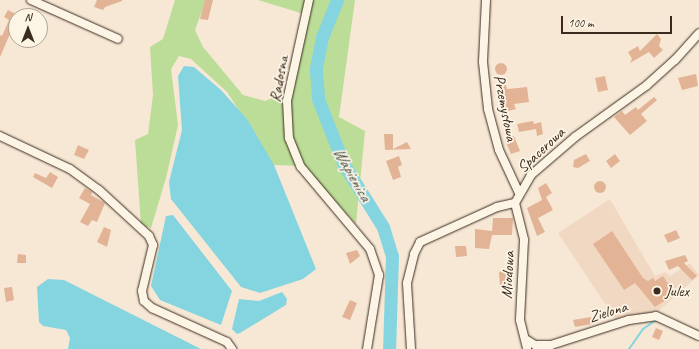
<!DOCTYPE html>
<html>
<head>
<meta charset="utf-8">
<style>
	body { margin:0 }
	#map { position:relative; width:699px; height:349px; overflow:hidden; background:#f7e8d5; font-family:Caveat,sans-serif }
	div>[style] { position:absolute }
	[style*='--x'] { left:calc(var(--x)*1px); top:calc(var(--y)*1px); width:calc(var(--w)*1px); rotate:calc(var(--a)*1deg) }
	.built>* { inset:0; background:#f1d8c2 }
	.green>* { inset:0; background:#bcdd97 }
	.water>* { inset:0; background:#85d5e1 }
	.stream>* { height:2px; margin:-1px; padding:0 1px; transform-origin:1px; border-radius:1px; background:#85d5e1 }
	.river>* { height:13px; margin:-6.5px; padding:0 6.5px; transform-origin:6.5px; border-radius:6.5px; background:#85d5e1 }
	.building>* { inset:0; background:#e3b395 }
	.round { border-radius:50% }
	.roads { filter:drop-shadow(0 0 1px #3b2a1e) drop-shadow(0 0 1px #3b2a1e) }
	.street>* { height:8px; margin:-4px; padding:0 4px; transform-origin:4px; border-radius:4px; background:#fcf5e5 }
	.dots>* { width:11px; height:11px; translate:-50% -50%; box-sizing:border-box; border:2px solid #fcf5e5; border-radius:50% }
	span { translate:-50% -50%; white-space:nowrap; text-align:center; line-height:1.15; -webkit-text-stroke:3.5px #fcf5e5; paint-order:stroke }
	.street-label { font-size:16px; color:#3b2a1e }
	.poi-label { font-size:16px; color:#3b2a1e }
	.left { translate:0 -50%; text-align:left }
	.water-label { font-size:17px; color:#4e554f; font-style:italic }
	.north { position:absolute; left:8px; top:8px; width:40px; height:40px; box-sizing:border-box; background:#fcf5e5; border:1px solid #afa495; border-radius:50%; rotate:0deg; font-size:11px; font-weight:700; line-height:16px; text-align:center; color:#3b2a1e }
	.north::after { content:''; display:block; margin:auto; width:14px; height:18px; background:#3b2a1e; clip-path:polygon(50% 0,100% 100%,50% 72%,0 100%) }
	.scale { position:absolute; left:561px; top:16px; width:111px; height:18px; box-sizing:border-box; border:2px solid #3b2a1e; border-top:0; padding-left:5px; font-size:12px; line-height:14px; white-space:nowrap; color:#3b2a1e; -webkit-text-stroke:3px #fcf5e5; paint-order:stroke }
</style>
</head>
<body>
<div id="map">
	<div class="built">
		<i style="clip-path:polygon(610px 199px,655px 276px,665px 272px,670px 276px,690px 263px,699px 275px,655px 314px,617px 322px,558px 233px)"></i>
	</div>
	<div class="green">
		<i style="clip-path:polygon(175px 0,206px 0,195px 30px,203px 47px,243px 95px,265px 101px,294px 89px,311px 0,355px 0,339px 117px,365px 131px,356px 224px,304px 166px,274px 165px,227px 92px,191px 59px,179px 56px,171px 69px,178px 125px,166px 178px,151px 228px,141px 225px,135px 140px,148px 134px,153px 95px,150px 47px,163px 39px)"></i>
		<i style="clip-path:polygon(258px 0,306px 0,304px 14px)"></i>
	</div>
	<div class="water">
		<i style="clip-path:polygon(184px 66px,194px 67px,221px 90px,247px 119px,274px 165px,316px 269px,303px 279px,260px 293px,241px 287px,171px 199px,169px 182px,182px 130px,178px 76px)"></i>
		<i style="clip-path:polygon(173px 215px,232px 291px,221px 325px,160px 300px,151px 286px,166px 216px)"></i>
		<i style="clip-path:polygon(48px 279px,64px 280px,201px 349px,68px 349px,70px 338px,66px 330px,43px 326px,39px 322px,37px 287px)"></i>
		<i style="clip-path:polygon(282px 292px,287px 299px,286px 305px,240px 333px,237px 334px,232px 329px,239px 299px,259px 301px)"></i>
	</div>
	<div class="stream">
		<i style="--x:629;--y:349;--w:24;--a:-55"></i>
		<i style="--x:643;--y:329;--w:16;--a:-35"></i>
	</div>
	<div class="river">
		<i style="--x:337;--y:0;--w:40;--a:112"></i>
		<i style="--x:322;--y:37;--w:33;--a:101"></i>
		<i style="--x:316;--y:69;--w:30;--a:86"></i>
		<i style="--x:318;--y:99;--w:71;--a:68.5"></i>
		<i style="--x:344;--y:165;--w:73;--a:57.8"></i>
		<i style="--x:383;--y:227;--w:30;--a:73"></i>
		<i style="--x:392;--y:256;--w:93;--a:91.8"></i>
	</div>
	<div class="building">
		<i style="clip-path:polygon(97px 0,122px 0,122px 1px,105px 7px,103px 10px,94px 7px)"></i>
		<i style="clip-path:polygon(205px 0,213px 0,208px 20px,200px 19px)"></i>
		<i style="clip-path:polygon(8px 10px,18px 15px,0 57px,0 35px,2px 36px,9px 20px,4px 17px)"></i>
		<i style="clip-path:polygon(657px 34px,661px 39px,659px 46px,663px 50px,654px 58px,649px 52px,630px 63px,632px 59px,628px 52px,638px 46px,640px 51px)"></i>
		<i class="round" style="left:495px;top:63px;width:12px;height:12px"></i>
		<i style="clip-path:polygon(696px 74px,698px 86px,682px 90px,678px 78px)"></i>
		<i style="clip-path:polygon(605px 76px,608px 90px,598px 92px,595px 78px)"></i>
		<i style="clip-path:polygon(506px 85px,507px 89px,527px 87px,529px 102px,514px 104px,516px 109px,504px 112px,498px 87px)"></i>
		<i style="clip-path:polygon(654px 97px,657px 100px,641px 114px,647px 121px,630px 135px,614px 117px,622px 111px,625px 115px,636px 107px,638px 110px)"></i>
		<i style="clip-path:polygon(533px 121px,534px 124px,541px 122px,543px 134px,537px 136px,536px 129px,519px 132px,517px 124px)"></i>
		<i style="clip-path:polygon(384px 134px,393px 134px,393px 149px,407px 142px,411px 149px,385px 150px)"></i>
		<i style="clip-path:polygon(514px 136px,520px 151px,511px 154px,505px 140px)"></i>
		<i style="clip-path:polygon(78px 145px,89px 150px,84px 159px,74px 155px)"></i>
		<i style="clip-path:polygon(586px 154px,590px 161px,578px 168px,573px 167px,574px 160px)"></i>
		<i style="clip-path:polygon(615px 154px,620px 161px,611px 168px,606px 161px)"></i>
		<i style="clip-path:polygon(399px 156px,402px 165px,398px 167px,401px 177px,393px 180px,386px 161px)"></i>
		<i style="clip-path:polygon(50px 172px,58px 177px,52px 188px,33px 177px,35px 173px,46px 178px)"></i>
		<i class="round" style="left:594px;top:181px;width:12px;height:12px"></i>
		<i style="clip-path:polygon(546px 183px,552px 193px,546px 197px,553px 210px,538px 218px,545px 232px,537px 236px,527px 208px,542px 200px,538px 188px)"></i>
		<i style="clip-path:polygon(85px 188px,92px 192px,91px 195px,105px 203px,97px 222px,92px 220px,88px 226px,80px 222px,90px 204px,79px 198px)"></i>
		<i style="clip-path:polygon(493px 218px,513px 218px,512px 235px,492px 235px,489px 249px,475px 248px,475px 229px,492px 231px)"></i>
		<i style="clip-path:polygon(104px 227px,111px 230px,107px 247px,97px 242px)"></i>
		<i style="clip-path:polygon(676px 230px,680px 238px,668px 243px,664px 235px)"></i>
		<i style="clip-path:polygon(612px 231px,643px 278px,648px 281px,653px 278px,655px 281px,663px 276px,675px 294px,655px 307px,635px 283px,624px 290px,593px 244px)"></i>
		<i style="clip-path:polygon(455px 246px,466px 246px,467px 256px,456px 257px)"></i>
		<i style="clip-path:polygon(357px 250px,360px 256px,350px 264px,346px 253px)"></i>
		<i style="clip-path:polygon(18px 254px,26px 255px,26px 263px,17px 263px)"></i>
		<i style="clip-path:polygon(685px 255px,688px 261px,684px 263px,697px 276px,692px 280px,678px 266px,669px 270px,665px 261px)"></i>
		<i style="clip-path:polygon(507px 271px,508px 285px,500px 286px,499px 272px)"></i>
		<i style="clip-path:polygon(12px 287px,14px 300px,6px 302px,4px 288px)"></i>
		<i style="clip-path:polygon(350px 300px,357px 303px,350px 320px,342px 317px)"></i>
		<i style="clip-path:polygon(591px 317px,592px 324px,575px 327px,573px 320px)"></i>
		<i style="clip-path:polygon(656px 328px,663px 331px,659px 340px,652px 337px)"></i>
	</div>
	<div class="roads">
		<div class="street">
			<i style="--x:31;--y:0;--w:95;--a:24.1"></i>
			<i style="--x:309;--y:0;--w:103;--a:102.3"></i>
			<i style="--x:287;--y:101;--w:37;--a:87"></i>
			<i style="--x:289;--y:138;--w:31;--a:68"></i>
			<i style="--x:301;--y:167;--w:107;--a:49.9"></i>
			<i style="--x:370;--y:249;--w:28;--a:71"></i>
			<i style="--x:379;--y:275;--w:75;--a:99.2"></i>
			<i style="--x:486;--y:0;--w:62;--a:92.8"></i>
			<i style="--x:483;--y:62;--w:47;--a:83.9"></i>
			<i style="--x:488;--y:109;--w:42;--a:75"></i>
			<i style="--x:499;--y:150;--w:47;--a:65.1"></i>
			<i style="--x:0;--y:136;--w:77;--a:25.2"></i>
			<i style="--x:70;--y:169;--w:36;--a:36"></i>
			<i style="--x:99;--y:190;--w:68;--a:42.6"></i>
			<i style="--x:149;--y:236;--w:10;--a:66"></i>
			<i style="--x:153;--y:245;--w:47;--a:103.4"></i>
			<i style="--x:142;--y:291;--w:10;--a:79"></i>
			<i style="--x:144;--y:301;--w:11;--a:41"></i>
			<i style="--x:152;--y:308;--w:82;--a:24.4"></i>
			<i style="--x:227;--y:342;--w:9;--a:54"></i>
			<i style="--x:515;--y:203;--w:38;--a:76"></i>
			<i style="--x:524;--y:240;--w:80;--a:92.9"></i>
			<i style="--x:520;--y:320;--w:30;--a:76"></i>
			<i style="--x:525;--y:339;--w:12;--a:31"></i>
			<i style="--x:535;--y:345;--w:16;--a:0"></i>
			<i style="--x:551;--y:345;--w:82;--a:-17.8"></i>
			<i style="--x:629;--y:320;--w:27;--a:-8"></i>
			<i style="--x:656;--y:316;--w:47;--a:24.9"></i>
			<i style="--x:411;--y:349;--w:66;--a:-93.5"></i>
			<i style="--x:407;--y:283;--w:30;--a:-76"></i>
			<i style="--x:414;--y:254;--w:13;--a:-63"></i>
			<i style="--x:420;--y:242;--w:85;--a:-24.4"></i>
			<i style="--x:497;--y:207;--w:18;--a:-13"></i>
			<i style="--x:515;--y:203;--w:32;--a:-60"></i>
			<i style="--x:531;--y:175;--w:58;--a:-40.8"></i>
			<i style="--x:575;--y:137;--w:89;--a:-35.8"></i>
			<i style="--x:647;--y:85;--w:38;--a:-42"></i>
			<i style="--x:675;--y:60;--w:36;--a:-48"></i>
		</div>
	</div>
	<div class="dots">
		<i style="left:657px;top:291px;background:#3b2a1e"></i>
	</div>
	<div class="street-label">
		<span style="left:279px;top:79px;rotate:-80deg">Radosna</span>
		<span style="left:505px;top:108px;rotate:79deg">Przemysłowa</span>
		<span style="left:541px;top:150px;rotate:-43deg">Spacerowa</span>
		<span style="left:508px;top:275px;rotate:-87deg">Miodowa</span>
		<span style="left:608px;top:312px;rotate:-17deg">Zielona</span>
	</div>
	<div class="poi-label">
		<span class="left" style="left:665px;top:291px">Julex</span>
	</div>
	<div class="water-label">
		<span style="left:352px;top:174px;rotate:60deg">Wapienica</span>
	</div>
	<div class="north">N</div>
	<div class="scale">100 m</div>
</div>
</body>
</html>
